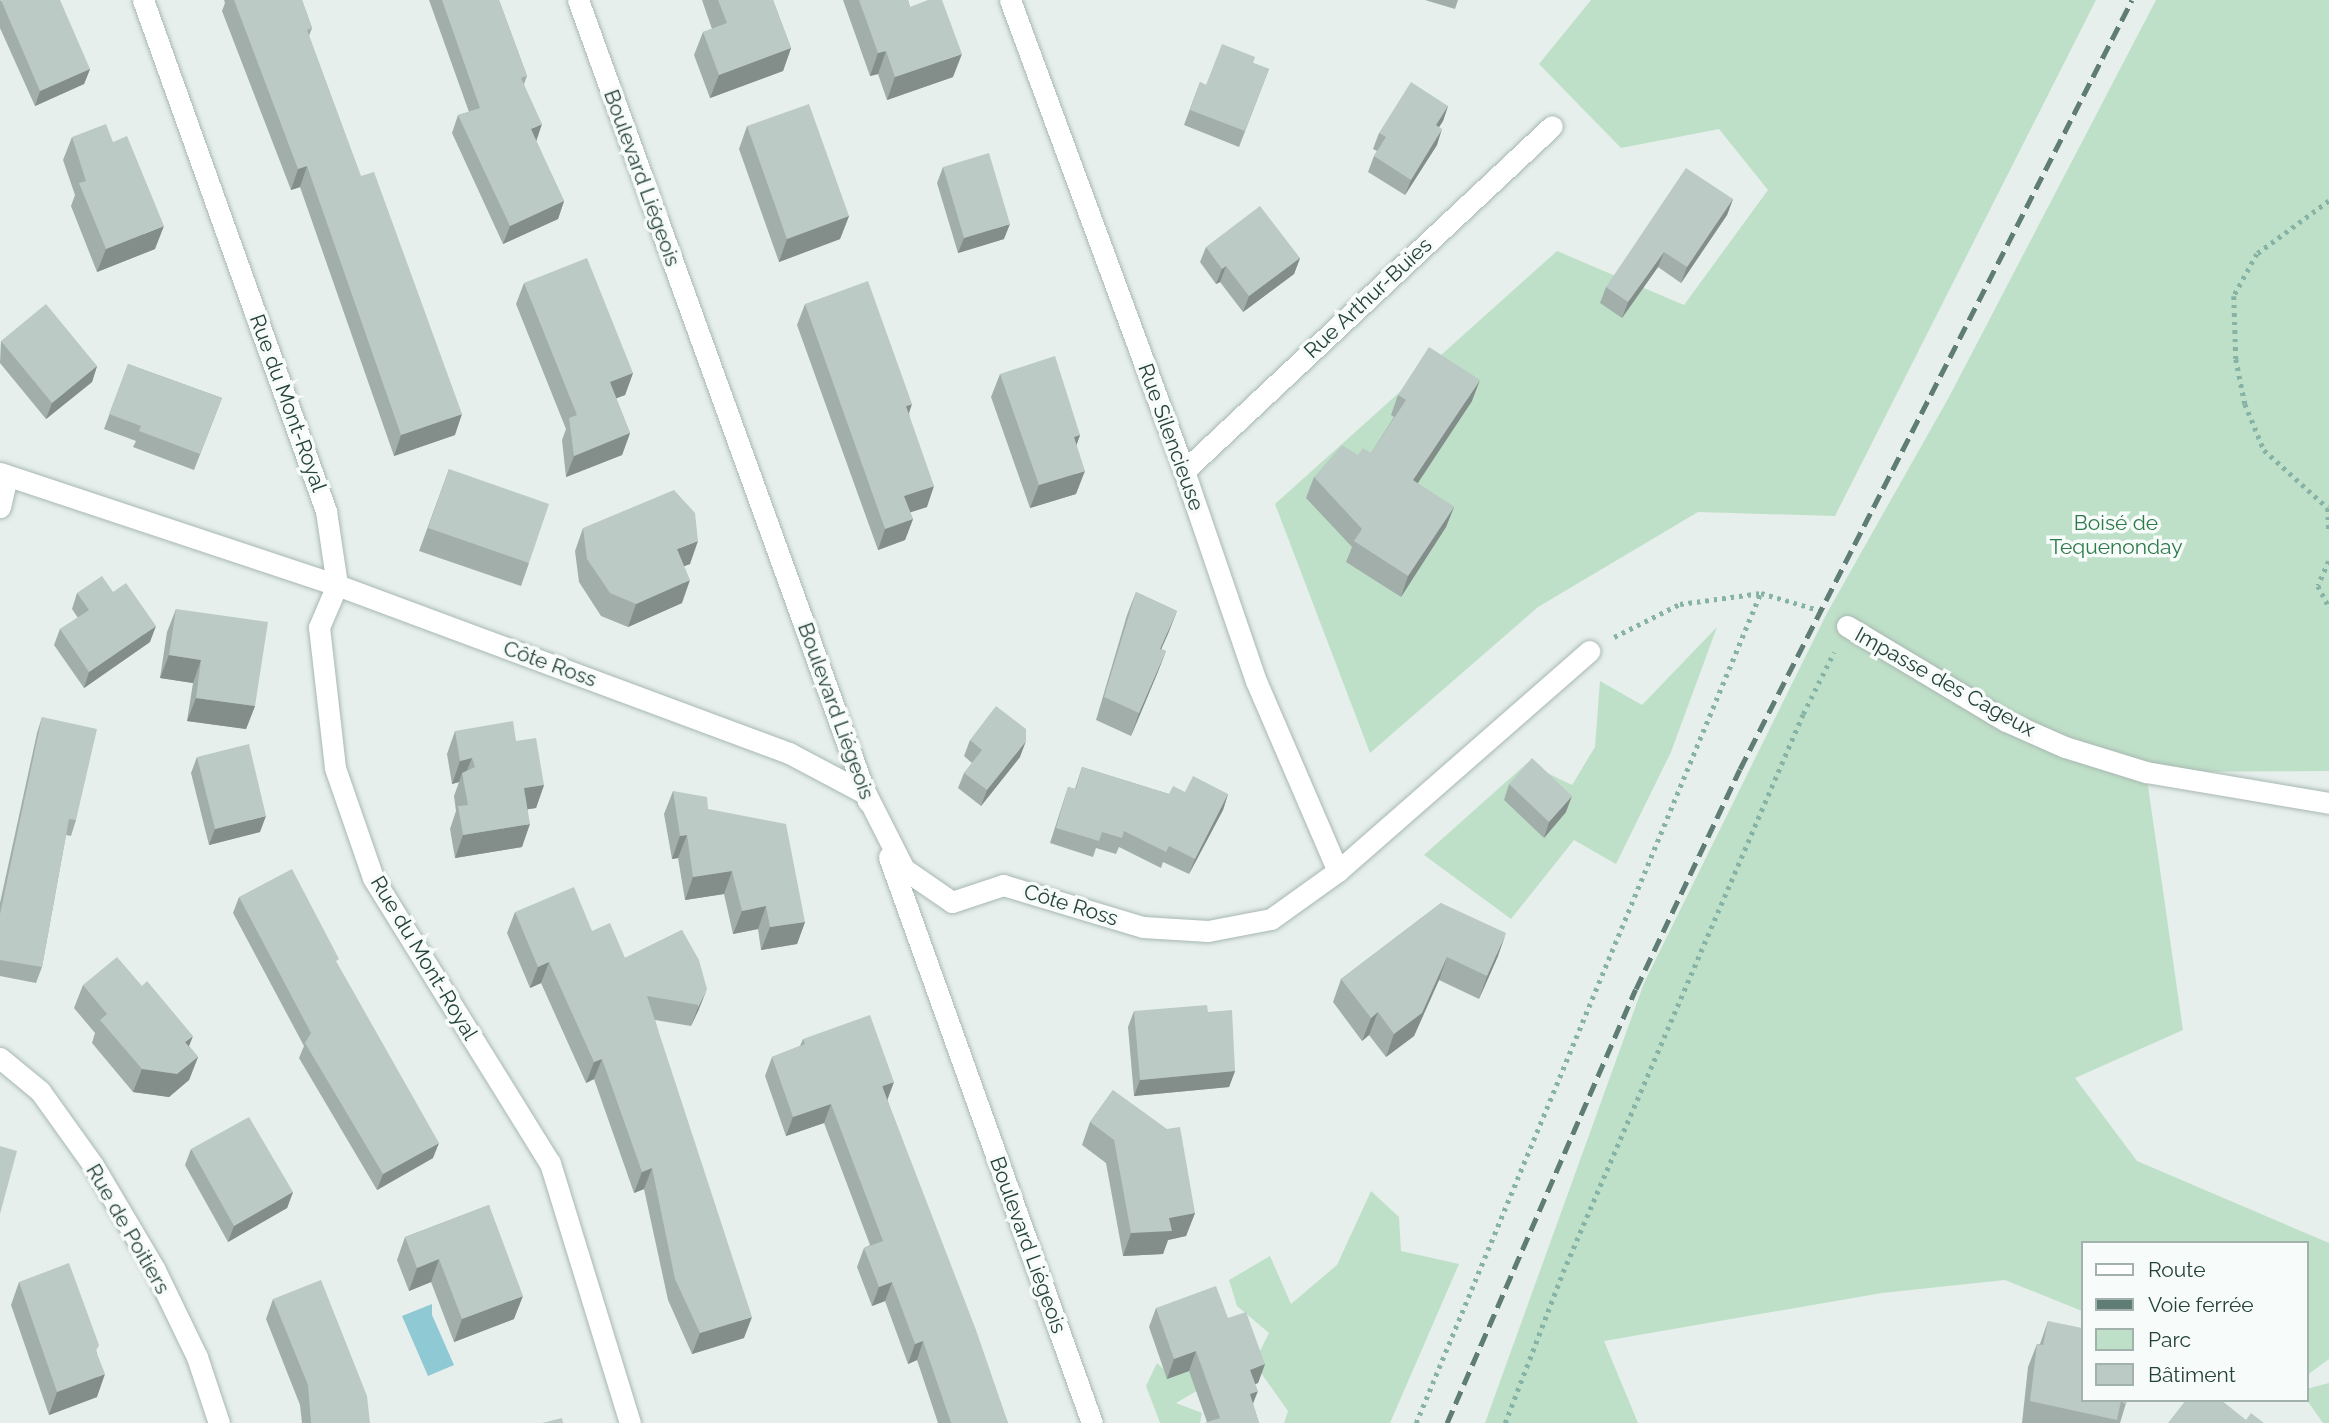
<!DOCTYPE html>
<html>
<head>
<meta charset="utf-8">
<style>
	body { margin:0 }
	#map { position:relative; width:2329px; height:1423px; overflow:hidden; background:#e6efeb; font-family:Raleway,sans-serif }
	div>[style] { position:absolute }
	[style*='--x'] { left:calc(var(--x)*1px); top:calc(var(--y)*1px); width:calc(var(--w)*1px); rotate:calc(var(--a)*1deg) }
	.green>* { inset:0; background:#bfe0c8 }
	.water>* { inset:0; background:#8ec9d4 }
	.path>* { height:4.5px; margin-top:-2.25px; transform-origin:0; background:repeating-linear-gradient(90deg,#86b3a5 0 3.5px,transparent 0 8.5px) }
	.roads { filter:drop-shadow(0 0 2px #a8b8b2) drop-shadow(0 0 2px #a8b8b2) }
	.street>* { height:21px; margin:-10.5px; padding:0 10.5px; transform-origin:10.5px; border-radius:10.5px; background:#fff }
	.rail>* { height:5px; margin-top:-2.5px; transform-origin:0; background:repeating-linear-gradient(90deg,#5f7d75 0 14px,transparent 0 21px) }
	.wall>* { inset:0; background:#a1aea9 }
	.shaded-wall>* { inset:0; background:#838d89 }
	.building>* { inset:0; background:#bbcac4 }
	span { translate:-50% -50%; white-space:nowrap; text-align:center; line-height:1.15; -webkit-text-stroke:7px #f7fbf9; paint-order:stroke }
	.street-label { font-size:21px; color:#24423a }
	.park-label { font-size:21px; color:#2d7a4b }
	.legend { position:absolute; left:2081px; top:1241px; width:228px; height:161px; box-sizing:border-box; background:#f7fbf9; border:2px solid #a3b1ad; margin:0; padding:9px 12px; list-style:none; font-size:21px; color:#24423a }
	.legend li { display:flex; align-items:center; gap:14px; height:35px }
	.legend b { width:35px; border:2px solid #a3b1ad }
</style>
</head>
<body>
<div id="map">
	<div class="green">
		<i style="clip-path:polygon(1591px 0,2096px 0,1835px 516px,1698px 512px,1538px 607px,1370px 753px,1275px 504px,1557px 251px,1684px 305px,1768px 190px,1719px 129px,1621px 148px,1539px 64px)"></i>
		<i style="clip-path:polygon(2156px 0,2329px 0,2329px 771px,2146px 772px,2183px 1030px,2075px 1078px,2137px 1161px,2329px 1243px,2329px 1359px,2306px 1376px,2306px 1243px,2082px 1243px,2082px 1311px,2005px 1280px,1882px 1293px,1604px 1341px,1638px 1423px,1485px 1423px,1644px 983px,1827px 613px,1949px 397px)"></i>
		<i style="clip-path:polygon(1717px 627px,1671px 752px,1616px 864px,1574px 840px,1511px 919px,1424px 855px,1527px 763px,1572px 785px,1595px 747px,1600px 681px,1642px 705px)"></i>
		<i style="clip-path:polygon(1371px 1191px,1399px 1217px,1401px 1251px,1459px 1264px,1390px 1423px,1284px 1423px,1288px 1411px,1254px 1363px,1269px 1333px,1237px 1306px,1229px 1280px,1270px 1256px,1291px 1304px,1337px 1265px)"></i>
		<i style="clip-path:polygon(1192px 1348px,1200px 1389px,1176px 1403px,1202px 1413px,1200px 1423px,1160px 1423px,1146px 1386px,1157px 1363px,1171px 1376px)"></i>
		<i style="clip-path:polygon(2329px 1383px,2329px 1423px,2323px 1423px,2306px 1399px,2306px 1389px)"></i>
	</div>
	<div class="water">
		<i style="clip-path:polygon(432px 1304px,432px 1315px,454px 1365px,428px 1376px,402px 1316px)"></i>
	</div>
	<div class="path">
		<i style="--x:2329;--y:201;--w:89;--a:143.6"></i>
		<i style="--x:2257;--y:254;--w:48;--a:118.7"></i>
		<i style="--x:2234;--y:296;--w:63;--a:88.2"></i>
		<i style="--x:2236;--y:359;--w:46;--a:78.7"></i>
		<i style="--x:2245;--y:404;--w:50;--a:67.6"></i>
		<i style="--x:2264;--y:450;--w:86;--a:42.2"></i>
		<i style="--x:2328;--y:508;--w:23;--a:88"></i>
		<i style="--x:2329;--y:561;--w:27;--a:114"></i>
		<i style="--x:2318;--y:586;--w:24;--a:62"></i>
		<i style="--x:1614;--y:637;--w:74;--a:-26.6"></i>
		<i style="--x:1680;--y:604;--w:82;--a:-7.7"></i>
		<i style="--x:1761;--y:593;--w:64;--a:16.4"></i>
		<i style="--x:1416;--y:1423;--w:898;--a:-67.46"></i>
		<i style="--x:1505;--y:1423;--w:162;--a:-69"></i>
		<i style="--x:1563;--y:1272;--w:607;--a:-66.73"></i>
		<i style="--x:1803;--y:714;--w:69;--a:-63.4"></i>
	</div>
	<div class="roads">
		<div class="street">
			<i style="--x:143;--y:0;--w:543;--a:70.3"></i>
			<i style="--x:326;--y:511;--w:75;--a:81.5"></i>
			<i style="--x:337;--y:585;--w:46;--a:113.2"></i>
			<i style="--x:319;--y:627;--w:142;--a:83.5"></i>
			<i style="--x:335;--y:768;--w:116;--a:70.9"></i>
			<i style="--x:373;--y:878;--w:335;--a:58.2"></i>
			<i style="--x:550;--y:1163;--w:272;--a:72.9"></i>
			<i style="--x:578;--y:0;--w:852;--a:70.1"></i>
			<i style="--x:1010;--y:0;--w:502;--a:69.72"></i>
			<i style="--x:1184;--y:471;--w:222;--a:71.1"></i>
			<i style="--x:1256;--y:681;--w:207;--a:66.7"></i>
			<i style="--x:1184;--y:471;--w:504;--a:-43.15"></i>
			<i style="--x:0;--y:473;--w:355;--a:18.4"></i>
			<i style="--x:337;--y:585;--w:482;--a:20.4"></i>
			<i style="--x:789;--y:753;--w:87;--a:28"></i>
			<i style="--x:866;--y:794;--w:84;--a:63.1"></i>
			<i style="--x:904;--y:869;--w:58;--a:34.5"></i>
			<i style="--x:952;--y:902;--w:54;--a:-18.4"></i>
			<i style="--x:1003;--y:885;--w:146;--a:16.7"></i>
			<i style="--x:1143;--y:927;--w:65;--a:3.5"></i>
			<i style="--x:1208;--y:931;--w:64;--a:-10.8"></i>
			<i style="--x:1271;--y:919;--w:82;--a:-35.6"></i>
			<i style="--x:1338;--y:871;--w:334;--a:-41.2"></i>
			<i style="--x:0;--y:507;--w:32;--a:-77"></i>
			<i style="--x:1847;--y:626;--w:185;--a:30.9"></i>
			<i style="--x:2006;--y:721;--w:64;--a:23.8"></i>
			<i style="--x:2065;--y:747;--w:85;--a:17.2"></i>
			<i style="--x:2146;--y:772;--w:186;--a:9.6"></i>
			<i style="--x:889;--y:857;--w:601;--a:70.27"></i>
			<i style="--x:0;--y:1058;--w:52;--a:39.5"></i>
			<i style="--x:40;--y:1091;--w:91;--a:54.4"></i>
			<i style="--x:93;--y:1165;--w:122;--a:59.4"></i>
			<i style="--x:155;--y:1270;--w:97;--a:64.2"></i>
			<i style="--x:197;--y:1357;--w:70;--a:71.6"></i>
		</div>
	</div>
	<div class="rail">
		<i style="--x:1447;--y:1423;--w:473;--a:-66.5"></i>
		<i style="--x:1636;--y:989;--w:243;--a:-64.7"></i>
		<i style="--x:1740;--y:769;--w:863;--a:-62.99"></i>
	</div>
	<div class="wall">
		<i style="clip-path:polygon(0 0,90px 69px,84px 84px,35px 106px,0 28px)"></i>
		<i style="clip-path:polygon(224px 0,302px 0,312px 28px,309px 36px,455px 435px,394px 456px,300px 187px,291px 190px,222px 11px,225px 3px)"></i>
		<i style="clip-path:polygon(429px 0,499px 0,527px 76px,524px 84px,536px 141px,564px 201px,558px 219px,503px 244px,452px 133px,458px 115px,469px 112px)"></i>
		<i style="clip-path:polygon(702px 0,773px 0,791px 48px,783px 71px,710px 98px,694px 55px,703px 32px,712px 29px)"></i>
		<i style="clip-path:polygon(843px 0,908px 0,910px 7px,953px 77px,887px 100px,878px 74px,870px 76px)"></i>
		<i style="clip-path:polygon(1425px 0,1458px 0,1455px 9px)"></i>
		<i style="clip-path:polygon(1253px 63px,1269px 69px,1239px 147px,1184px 125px,1200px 82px,1206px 85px)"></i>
		<i style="clip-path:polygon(1448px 106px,1443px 121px,1439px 127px,1437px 145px,1405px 195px,1368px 172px,1374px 156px,1377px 151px,1373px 149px,1379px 133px)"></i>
		<i style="clip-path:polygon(747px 126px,849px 216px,840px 239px,779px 262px,739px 149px)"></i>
		<i style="clip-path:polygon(72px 137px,155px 249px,97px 272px,71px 206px,75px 195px,63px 160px)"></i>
		<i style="clip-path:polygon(943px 167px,1004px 239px,958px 253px,937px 183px)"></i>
		<i style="clip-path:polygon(1733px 199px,1727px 215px,1681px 283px,1658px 267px,1622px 318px,1600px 303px,1606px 287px)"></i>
		<i style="clip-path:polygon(1206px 247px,1300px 258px,1294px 274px,1243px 312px,1220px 282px,1216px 284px,1200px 262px)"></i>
		<i style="clip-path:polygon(524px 283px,633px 373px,625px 395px,616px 398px,630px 433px,622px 455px,566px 477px,562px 440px,566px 429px,516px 304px)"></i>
		<i style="clip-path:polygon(805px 304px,909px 413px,927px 507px,910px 512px,913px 519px,905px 540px,878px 550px,797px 325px)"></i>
		<i style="clip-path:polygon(1px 341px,97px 366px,92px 382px,46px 419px,0 363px)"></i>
		<i style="clip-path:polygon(128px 364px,222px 398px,194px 470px,133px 447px,136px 441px,104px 429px)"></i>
		<i style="clip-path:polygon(1000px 374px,1080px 435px,1076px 446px,1076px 494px,1030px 508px,991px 397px)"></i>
		<i style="clip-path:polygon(1398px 395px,1472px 401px,1417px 483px,1454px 507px,1446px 527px,1401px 597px,1346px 562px,1352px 547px,1306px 498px,1314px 477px,1358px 455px,1371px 453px,1394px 417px,1391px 415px)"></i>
		<i style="clip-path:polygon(449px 469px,529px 563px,521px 586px,419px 551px)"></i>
		<i style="clip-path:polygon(583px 528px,690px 564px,684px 566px,682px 603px,628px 627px,601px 616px,579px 582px,575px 551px)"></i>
		<i style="clip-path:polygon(113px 592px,150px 642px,84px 688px,54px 645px,60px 629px,78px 618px,72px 609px,77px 593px)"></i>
		<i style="clip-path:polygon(1136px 592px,1177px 611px,1161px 649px,1166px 651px,1157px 674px,1131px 736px,1096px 720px,1127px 615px)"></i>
		<i style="clip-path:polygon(176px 609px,255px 706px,246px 729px,187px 721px,193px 683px,160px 678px,167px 632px)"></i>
		<i style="clip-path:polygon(42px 717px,76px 820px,71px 836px,66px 835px,42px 967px,36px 983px,0 976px,0 903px,37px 733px)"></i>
		<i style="clip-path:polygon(455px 731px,516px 741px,544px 785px,536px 808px,528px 809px,522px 847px,455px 858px,450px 829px,456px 811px,454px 796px,459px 782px,452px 784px,447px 754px)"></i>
		<i style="clip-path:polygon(970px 740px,1020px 757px,981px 806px,958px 788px,964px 773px,972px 763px,964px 756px)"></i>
		<i style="clip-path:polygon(197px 757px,260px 832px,209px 845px,191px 773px)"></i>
		<i style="clip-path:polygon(1082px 767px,1169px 794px,1185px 792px,1228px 794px,1223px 810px,1189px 874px,1163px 862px,1161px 868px,1119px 847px,1116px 854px,1096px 848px,1093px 857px,1050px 843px,1068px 787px,1075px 789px)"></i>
		<i style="clip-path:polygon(1509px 784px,1566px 812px,1544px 838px,1504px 800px)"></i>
		<i style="clip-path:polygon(673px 791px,708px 809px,805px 922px,797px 944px,761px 950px,758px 929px,733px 934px,724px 894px,685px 900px,678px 858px,672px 859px,664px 814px)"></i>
		<i style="clip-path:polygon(239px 897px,337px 964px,433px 1158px,377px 1190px,299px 1058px,304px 1046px,233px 913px)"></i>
		<i style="clip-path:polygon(1441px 903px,1498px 956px,1479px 999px,1439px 980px,1414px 1036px,1386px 1057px,1369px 1035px,1362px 1041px,1333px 1002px,1341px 979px)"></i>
		<i style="clip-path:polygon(515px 912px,592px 931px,625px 958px,682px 930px,699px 1009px,691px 1026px,655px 1020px,744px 1338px,692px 1354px,668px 1300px,644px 1189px,634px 1193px,594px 1079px,586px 1083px,541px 983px,530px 988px,507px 933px)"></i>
		<i style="clip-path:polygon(83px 985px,189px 1046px,198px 1057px,189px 1080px,169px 1097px,133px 1092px,92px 1043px,95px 1033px,74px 1008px)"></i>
		<i style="clip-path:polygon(1134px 1011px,1208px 1012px,1235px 1071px,1229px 1087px,1134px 1096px,1128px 1027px)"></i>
		<i style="clip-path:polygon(803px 1039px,887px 1099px,1008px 1423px,938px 1423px,917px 1360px,908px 1364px,885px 1301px,872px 1306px,857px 1267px,864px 1248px,870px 1245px,824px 1123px,786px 1136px,765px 1076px,772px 1057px,800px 1046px)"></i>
		<i style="clip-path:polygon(1113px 1090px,1195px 1213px,1186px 1236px,1168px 1240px,1163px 1254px,1123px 1256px,1106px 1163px,1082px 1145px,1090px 1122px)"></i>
		<i style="clip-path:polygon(191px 1149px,293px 1192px,287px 1208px,228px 1242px,185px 1165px)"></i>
		<i style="clip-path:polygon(489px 1205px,514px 1319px,454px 1342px,431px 1282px,409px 1291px,397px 1260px,405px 1237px)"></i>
		<i style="clip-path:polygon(19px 1282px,97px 1352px,97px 1397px,49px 1415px,11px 1305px)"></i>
		<i style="clip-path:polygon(273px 1299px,370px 1423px,302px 1423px,300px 1405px,266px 1319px)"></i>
		<i style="clip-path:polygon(1156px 1308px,1228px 1318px,1265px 1364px,1258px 1383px,1255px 1384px,1253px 1404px,1259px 1423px,1207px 1422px,1189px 1371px,1167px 1379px,1149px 1327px)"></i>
		<i style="clip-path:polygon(2048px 1321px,2127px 1400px,2120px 1423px,2022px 1423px,2028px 1367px,2037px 1344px,2040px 1344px)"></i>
	</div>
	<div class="shaded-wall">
		<i style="clip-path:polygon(791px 48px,783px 71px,710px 98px,719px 75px)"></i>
		<i style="clip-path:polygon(886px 51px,878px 74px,870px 76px,878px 53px)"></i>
		<i style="clip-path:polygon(962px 54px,953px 77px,887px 100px,895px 77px)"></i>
		<i style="clip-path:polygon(90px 69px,84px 84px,35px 106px,40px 91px)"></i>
		<i style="clip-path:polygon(1448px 106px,1443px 121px,1430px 141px,1436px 125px)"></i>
		<i style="clip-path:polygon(542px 124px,536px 142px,531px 129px)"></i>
		<i style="clip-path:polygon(1442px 129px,1437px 145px,1405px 195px,1411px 180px)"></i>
		<i style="clip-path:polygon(307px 166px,300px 187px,291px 190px,298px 169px)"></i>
		<i style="clip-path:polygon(1733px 199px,1727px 215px,1681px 283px,1687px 267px)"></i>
		<i style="clip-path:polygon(564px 201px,558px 219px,503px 244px,510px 226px)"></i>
		<i style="clip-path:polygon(849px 216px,840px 239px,779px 262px,787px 239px)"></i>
		<i style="clip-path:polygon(1010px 224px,1004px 239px,958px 253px,964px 238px)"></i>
		<i style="clip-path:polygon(164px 226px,155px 249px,97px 272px,106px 249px)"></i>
		<i style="clip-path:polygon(1664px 252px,1658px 267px,1622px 318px,1628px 302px)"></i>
		<i style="clip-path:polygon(1300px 258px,1294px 274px,1243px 312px,1249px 296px)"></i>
		<i style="clip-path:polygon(1226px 266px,1220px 282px,1216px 284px,1222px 269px)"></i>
		<i style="clip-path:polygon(97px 366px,92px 382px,46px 419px,52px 403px)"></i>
		<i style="clip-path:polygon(633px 373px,625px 395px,602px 404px,610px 382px)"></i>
		<i style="clip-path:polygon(1480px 380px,1472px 401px,1406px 501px,1413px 480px)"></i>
		<i style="clip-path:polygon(912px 404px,905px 425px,906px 406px)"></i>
		<i style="clip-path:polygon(462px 414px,455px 435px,394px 456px,401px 435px)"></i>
		<i style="clip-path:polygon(630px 433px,622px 455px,566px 477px,574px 456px)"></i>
		<i style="clip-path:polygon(1080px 435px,1072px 458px,1074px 437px)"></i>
		<i style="clip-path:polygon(1085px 471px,1076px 494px,1030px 508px,1039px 485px)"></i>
		<i style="clip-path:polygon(934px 486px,927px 507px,896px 517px,904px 496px)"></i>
		<i style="clip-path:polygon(1454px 507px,1446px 527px,1401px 597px,1408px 576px)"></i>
		<i style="clip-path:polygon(913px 519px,905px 540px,878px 550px,885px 529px)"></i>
		<i style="clip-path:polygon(698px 541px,690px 564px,669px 572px,677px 549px)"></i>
		<i style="clip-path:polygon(690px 580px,682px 603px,628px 627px,636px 604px)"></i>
		<i style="clip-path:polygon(1177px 611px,1168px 634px,1151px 672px,1160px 649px)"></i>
		<i style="clip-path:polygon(156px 626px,150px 642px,84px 688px,89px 672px)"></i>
		<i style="clip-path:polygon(1166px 651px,1157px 674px,1131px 736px,1139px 713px)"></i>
		<i style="clip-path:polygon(169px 655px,201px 660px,193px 683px,160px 678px)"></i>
		<i style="clip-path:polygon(196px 698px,255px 706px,246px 729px,187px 721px)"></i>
		<i style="clip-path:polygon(1026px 741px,1020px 757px,981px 806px,987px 790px)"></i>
		<i style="clip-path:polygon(472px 758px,463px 780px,462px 773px,459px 782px,452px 784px,460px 761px)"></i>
		<i style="clip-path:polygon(544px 785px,536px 808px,516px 811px,524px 788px)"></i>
		<i style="clip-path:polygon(1228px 794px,1223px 810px,1189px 874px,1195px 859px)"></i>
		<i style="clip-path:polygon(1572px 796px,1566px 812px,1544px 838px,1549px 822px)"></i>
		<i style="clip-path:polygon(266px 816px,260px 832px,209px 845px,215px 829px)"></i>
		<i style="clip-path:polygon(530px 824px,522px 847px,455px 858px,463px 835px)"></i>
		<i style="clip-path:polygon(687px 835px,678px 858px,672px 859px,680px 836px)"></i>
		<i style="clip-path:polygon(732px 871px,724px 894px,685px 900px,693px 877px)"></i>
		<i style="clip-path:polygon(766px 906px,758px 929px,733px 934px,742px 911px)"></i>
		<i style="clip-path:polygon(805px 922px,797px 944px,761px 950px,770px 927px)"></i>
		<i style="clip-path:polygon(1506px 933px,1498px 956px,1479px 999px,1487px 976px)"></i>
		<i style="clip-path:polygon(1447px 957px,1439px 980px,1414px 1036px,1386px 1057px,1394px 1034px)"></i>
		<i style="clip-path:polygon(549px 962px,541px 983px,530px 988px,538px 967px)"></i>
		<i style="clip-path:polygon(707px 989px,699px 1009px,691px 1026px,699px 1005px)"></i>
		<i style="clip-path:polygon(1378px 1012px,1369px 1035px,1362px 1041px,1371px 1018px)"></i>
		<i style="clip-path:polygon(193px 1036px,184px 1059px,185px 1042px)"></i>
		<i style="clip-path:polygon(198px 1057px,189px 1080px,169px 1097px,133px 1092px,142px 1069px)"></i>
		<i style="clip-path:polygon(602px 1059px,594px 1079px,586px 1083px,594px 1062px)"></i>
		<i style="clip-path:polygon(1235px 1071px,1229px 1087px,1134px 1096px,1140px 1080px)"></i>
		<i style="clip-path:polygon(894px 1082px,887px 1101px,882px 1086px)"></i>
		<i style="clip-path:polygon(831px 1104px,824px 1123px,786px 1136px,793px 1117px)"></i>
		<i style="clip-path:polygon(439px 1143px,433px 1158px,377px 1190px,383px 1174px)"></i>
		<i style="clip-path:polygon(652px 1168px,644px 1189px,634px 1193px,642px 1172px)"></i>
		<i style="clip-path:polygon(293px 1192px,287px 1208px,228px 1242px,234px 1226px)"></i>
		<i style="clip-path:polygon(1195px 1213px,1186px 1236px,1168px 1240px,1163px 1254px,1123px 1256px,1131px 1233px,1169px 1218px)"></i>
		<i style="clip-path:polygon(439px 1259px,431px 1282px,409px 1291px,417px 1268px)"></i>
		<i style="clip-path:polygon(892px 1282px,885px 1301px,872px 1306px,879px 1287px)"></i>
		<i style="clip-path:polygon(523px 1296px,514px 1319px,454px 1342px,462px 1319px)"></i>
		<i style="clip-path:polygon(752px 1317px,744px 1338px,692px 1354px,700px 1333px)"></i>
		<i style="clip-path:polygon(923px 1341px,917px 1360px,908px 1364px,915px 1344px)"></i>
		<i style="clip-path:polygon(1196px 1351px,1189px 1371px,1167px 1379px,1174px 1359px)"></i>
		<i style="clip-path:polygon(1265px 1364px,1258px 1383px,1242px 1389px,1250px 1370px)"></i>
		<i style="clip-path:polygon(105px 1374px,97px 1397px,49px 1415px,57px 1392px)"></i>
		<i style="clip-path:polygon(1258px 1391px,1250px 1411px,1250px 1394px)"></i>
	</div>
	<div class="building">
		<i style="clip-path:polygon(1px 0,60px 0,90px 69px,40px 91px)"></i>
		<i style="clip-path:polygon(234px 0,302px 0,312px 28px,307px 30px,361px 176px,374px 172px,462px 414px,401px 435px,307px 166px,298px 169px)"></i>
		<i style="clip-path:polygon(442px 0,499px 0,527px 76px,521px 78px,542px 124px,531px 129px,564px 201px,510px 226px,458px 115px,480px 108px)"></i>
		<i style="clip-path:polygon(718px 0,773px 0,791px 48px,719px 75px,703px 32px,727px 23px)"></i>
		<i style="clip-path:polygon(859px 0,908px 0,910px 7px,928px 0,942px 0,962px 54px,895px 77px,886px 51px,878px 53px)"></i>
		<i style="clip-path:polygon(1222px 44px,1255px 57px,1253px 63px,1269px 69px,1245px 131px,1190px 110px,1200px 82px,1206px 85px)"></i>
		<i style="clip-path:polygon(1411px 82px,1448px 106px,1436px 125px,1442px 129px,1411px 180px,1374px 156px,1386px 137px,1379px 133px)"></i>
		<i style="clip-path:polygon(809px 104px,849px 216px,787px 239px,747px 126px)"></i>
		<i style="clip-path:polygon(106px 124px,113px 142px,127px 136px,164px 226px,106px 249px,79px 183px,86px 181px,72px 137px)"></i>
		<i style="clip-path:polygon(989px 153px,1010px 224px,964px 238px,943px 167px)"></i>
		<i style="clip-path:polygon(1686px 168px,1733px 199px,1687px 267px,1664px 252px,1628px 302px,1606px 287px)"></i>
		<i style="clip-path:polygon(1260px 206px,1300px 258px,1249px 296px,1226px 266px,1222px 269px,1206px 247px)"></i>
		<i style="clip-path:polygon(587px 258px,633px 373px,610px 382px,630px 433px,574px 456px,569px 418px,577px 415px,524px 283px)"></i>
		<i style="clip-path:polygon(868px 281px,912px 404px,906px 406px,934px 486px,904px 496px,913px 519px,885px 529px,805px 304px)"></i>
		<i style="clip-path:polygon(46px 304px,97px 366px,52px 403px,1px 341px)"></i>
		<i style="clip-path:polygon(1429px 347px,1480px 380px,1413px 480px,1454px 507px,1408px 576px,1354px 541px,1362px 529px,1314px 477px,1342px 445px,1358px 455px,1363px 448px,1371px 453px,1406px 400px,1398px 395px)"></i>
		<i style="clip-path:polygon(1055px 356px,1080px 435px,1074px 437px,1085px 471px,1039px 485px,1000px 374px)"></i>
		<i style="clip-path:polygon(128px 364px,222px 398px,200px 454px,139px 431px,141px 426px,109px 414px)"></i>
		<i style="clip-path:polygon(449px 469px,549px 504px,529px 563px,428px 528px)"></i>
		<i style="clip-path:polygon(674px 490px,695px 513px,698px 541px,677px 549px,690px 580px,636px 604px,610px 593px,587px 559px,583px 528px)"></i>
		<i style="clip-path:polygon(102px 576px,113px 592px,126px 583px,156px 626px,89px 672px,60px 629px,89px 610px,77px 593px)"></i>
		<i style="clip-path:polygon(1136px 592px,1177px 611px,1160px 649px,1166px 651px,1139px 713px,1104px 697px)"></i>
		<i style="clip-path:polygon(176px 609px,268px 622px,255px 706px,196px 698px,201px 660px,169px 655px)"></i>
		<i style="clip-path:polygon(996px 706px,1026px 729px,1026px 741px,987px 790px,964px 773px,982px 750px,970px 740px)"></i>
		<i style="clip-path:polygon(42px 717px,97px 729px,76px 820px,69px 819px,42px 967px,0 960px,0 914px)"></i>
		<i style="clip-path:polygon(513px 721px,516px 741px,536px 738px,544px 785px,524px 788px,530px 824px,463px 835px,458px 806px,468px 805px,462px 773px,475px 767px,472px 758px,460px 761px,455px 731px)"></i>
		<i style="clip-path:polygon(249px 744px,266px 816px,215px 829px,197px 757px)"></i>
		<i style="clip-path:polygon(1532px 758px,1572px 796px,1549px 822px,1509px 784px)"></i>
		<i style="clip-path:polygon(1082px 767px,1169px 794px,1173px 786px,1185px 792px,1193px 776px,1228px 794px,1195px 859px,1169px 846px,1166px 852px,1124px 831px,1122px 838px,1102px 832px,1099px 841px,1056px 828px,1068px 787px,1076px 789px)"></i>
		<i style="clip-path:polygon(673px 791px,707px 797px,708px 809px,786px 824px,805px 922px,770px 927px,766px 906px,742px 911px,732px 871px,693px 877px,687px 835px,680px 836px)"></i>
		<i style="clip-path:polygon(292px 869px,339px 959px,336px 961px,439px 1143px,383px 1174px,305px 1043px,311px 1033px,239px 897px)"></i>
		<i style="clip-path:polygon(574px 887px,592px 931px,610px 923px,625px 958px,682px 930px,699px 960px,707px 989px,699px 1005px,647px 996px,752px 1317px,700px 1333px,675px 1279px,652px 1168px,642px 1172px,602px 1059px,594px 1062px,549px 962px,538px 967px,515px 912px)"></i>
		<i style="clip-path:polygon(1441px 903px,1506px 933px,1487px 976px,1447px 957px,1422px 1013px,1394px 1034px,1378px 1012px,1371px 1018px,1341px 979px)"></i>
		<i style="clip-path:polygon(117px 957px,142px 986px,147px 981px,193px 1036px,185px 1042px,198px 1057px,177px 1074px,142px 1069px,100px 1020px,107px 1014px,83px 985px)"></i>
		<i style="clip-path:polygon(1207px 1005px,1208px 1012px,1232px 1010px,1235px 1071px,1140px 1080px,1134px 1011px)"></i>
		<i style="clip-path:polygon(870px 1015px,894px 1082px,882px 1086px,976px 1330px,1008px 1423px,951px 1423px,923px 1341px,915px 1344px,892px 1282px,879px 1287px,864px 1248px,883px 1241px,831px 1104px,793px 1117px,772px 1057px,805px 1044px,803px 1039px)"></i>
		<i style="clip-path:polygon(1113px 1090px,1167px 1129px,1180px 1127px,1195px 1213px,1169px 1218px,1172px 1231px,1131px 1233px,1114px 1140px,1090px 1122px)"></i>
		<i style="clip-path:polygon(249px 1117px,293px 1192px,234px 1226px,191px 1149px)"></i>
		<i style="clip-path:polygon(0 1146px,17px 1151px,0 1214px)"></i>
		<i style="clip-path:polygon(489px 1205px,523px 1296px,462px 1319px,439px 1259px,417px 1268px,405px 1237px)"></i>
		<i style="clip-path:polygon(69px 1263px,99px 1345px,96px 1351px,105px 1374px,57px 1392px,19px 1282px)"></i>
		<i style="clip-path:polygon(321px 1280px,367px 1396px,370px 1423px,311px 1423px,308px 1385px,273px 1299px)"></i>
		<i style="clip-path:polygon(1216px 1286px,1228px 1318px,1246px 1312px,1265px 1364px,1250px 1370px,1258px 1391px,1250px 1394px,1259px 1423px,1204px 1423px,1220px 1418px,1196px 1351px,1174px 1359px,1156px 1308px)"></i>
		<i style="clip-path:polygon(2048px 1321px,2082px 1328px,2082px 1400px,2127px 1400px,2126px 1405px,2121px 1401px,2117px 1420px,2030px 1401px,2037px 1344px,2043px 1345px)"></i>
		<i style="clip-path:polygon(2186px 1400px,2221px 1400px,2246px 1420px,2251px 1413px,2264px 1423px,2168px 1423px)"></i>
		<i style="clip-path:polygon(562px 1418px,563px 1423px,542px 1423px)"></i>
	</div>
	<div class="street-label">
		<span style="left:642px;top:178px;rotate:70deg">Boulevard Liégeois</span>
		<span style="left:1368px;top:298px;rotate:-43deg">Rue Arthur-Buies</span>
		<span style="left:288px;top:403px;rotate:70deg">Rue du Mont-Royal</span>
		<span style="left:1171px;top:437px;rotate:70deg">Rue Silencieuse</span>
		<span style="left:550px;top:664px;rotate:20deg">Côte Ross</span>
		<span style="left:1945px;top:682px;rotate:29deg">Impasse des Cageux</span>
		<span style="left:836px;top:711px;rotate:70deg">Boulevard Liégeois</span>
		<span style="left:1071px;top:905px;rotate:17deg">Côte Ross</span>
		<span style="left:424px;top:958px;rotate:59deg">Rue du Mont-Royal</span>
		<span style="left:128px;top:1229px;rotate:60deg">Rue de Poitiers</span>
		<span style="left:1028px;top:1245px;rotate:70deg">Boulevard Liégeois</span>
	</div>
	<div class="park-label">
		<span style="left:2116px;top:535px">Boisé de<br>Tequenonday</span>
	</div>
	<ul class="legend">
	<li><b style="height:9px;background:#fff"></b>Route</li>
	<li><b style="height:9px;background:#5f7d75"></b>Voie ferrée</li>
	<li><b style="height:19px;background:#bfe0c8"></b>Parc</li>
	<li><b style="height:19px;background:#bbcac4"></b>Bâtiment</li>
	</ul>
</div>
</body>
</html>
